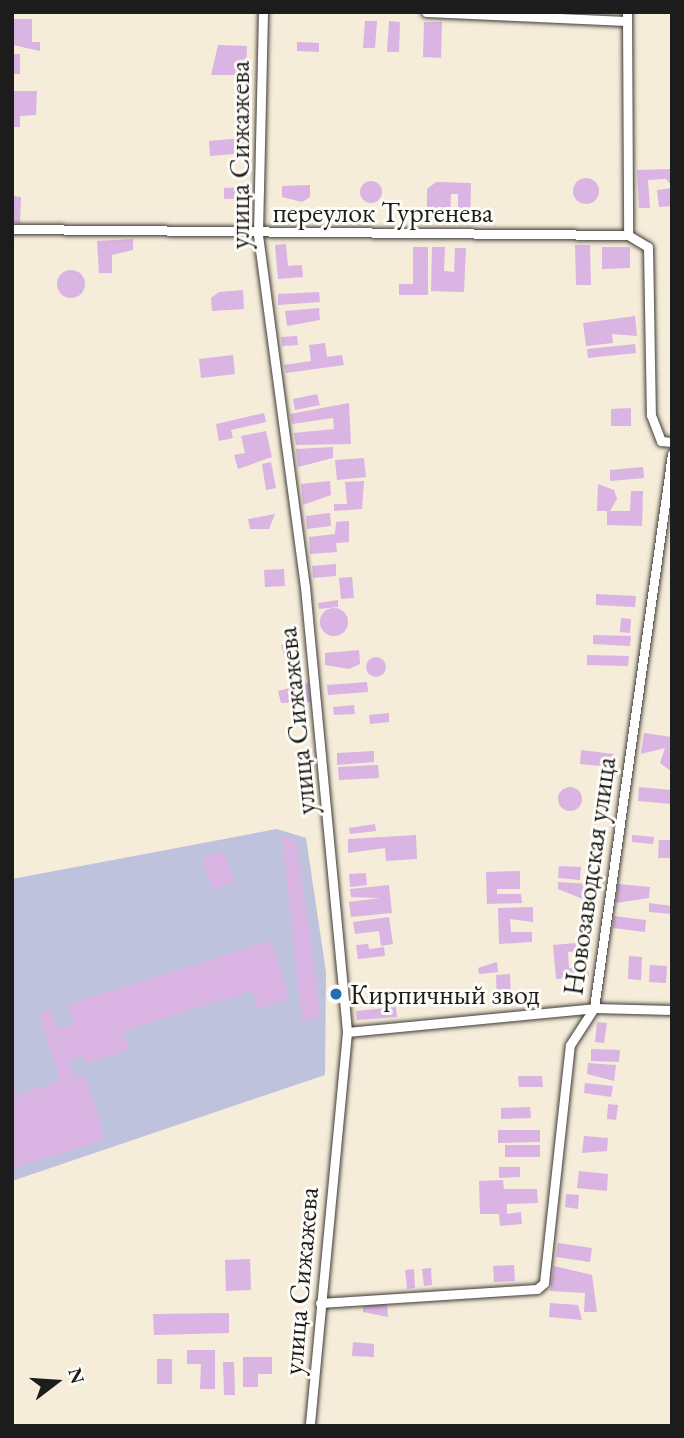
<!DOCTYPE html>
<html>
<head>
<meta charset="utf-8">
<style>
	body { margin:0 }
	#map { position:relative; width:684px; height:1438px; overflow:hidden; background:#f5ecd9; font-family:"EB Garamond",serif }
	div>[style] { position:absolute }
	[style*='--x'] { left:calc(var(--x)*1px); top:calc(var(--y)*1px); width:calc(var(--w)*1px); rotate:calc(var(--a)*1deg) }
	.industrial>* { inset:0; background:#bfc2dd }
	.building>* { inset:0; background:#dab4e2 }
	.round { border-radius:50% }
	.roads { filter:drop-shadow(0 0 2px #3d3b38) drop-shadow(0 0 2px #3d3b38) }
	.street>* { height:9px; margin:-4.5px; padding:0 4.5px; transform-origin:4.5px; border-radius:4.5px; background:#fff }
	.dots>* { width:19px; height:19px; translate:-50% -50%; box-sizing:border-box; border:4px solid #fdfcf7; border-radius:50% }
	span { translate:-50% -50%; white-space:nowrap; text-align:center; line-height:1.15; -webkit-text-stroke:6px #fdfcf7; paint-order:stroke }
	.street-label { font-size:28px; color:#1c1c1c }
	.poi-label { font-size:28px; color:#1c1c1c }
	.left { translate:0 -50%; text-align:left }
	.frame { position:absolute; inset:0; border:14px solid #1c1c1c; pointer-events:none }
	.north { position:absolute; left:21px; top:1347px; width:70px; height:70px; -webkit-text-stroke:5px #fdfcf7; paint-order:stroke; rotate:73deg; font-size:19px; font-weight:700; line-height:28px; text-align:center; color:#1c1c1c }
	.north::after { content:''; display:block; margin:auto; width:24px; height:32px; background:#1c1c1c; clip-path:polygon(50% 0,100% 100%,50% 72%,0 100%) }
</style>
</head>
<body>
<div id="map">
	<div class="industrial">
		<i style="clip-path:polygon(277px 829px,306px 838px,326px 972px,325px 1075px,12px 1181px,12px 879px)"></i>
	</div>
	<div class="building">
		<i style="clip-path:polygon(12px 19px,32px 19px,32px 42px,40px 42px,40px 51px,13px 45px)"></i>
		<i style="clip-path:polygon(365px 21px,377px 21px,375px 48px,363px 48px)"></i>
		<i style="clip-path:polygon(389px 21px,400px 22px,399px 52px,387px 52px)"></i>
		<i style="clip-path:polygon(424px 22px,442px 22px,441px 58px,423px 57px)"></i>
		<i style="clip-path:polygon(297px 42px,319px 43px,319px 52px,297px 51px)"></i>
		<i style="clip-path:polygon(218px 45px,247px 46px,246px 75px,211px 75px)"></i>
		<i style="clip-path:polygon(12px 54px,20px 54px,20px 74px,12px 74px)"></i>
		<i style="clip-path:polygon(12px 91px,37px 91px,36px 115px,20px 116px,20px 127px,12px 127px)"></i>
		<i style="clip-path:polygon(244px 138px,245px 153px,210px 156px,209px 141px)"></i>
		<i style="clip-path:polygon(672px 169px,672px 186px,666px 179px,648px 180px,650px 208px,639px 208px,637px 170px)"></i>
		<i class="round" style="left:573px;top:178px;width:26px;height:26px"></i>
		<i class="round" style="left:360px;top:181px;width:22px;height:22px"></i>
		<i style="clip-path:polygon(436px 182px,471px 183px,470px 223px,458px 223px,458px 194px,451px 194px,450px 223px,427px 222px,427px 189px)"></i>
		<i style="clip-path:polygon(310px 185px,310px 197px,302px 202px,282px 197px,282px 186px)"></i>
		<i style="clip-path:polygon(246px 187px,247px 198px,224px 199px,224px 188px)"></i>
		<i style="clip-path:polygon(672px 188px,672px 206px,659px 207px,657px 190px)"></i>
		<i style="clip-path:polygon(12px 196px,21px 197px,20px 223px,12px 222px)"></i>
		<i style="clip-path:polygon(133px 239px,133px 250px,112px 255px,112px 273px,99px 273px,97px 241px)"></i>
		<i style="clip-path:polygon(286px 244px,288px 266px,302px 265px,303px 277px,278px 279px,275px 245px)"></i>
		<i style="clip-path:polygon(575px 245px,590px 245px,591px 285px,576px 285px)"></i>
		<i style="clip-path:polygon(413px 247px,428px 247px,428px 295px,399px 295px,399px 284px,413px 284px)"></i>
		<i style="clip-path:polygon(432px 247px,445px 247px,444px 271px,454px 272px,455px 248px,466px 248px,464px 292px,431px 291px)"></i>
		<i style="clip-path:polygon(602px 247px,630px 247px,630px 268px,602px 269px)"></i>
		<i class="round" style="left:57px;top:270px;width:28px;height:28px"></i>
		<i style="clip-path:polygon(243px 290px,244px 309px,212px 311px,211px 298px,219px 292px)"></i>
		<i style="clip-path:polygon(319px 292px,320px 302px,278px 305px,278px 294px)"></i>
		<i style="clip-path:polygon(319px 308px,320px 320px,287px 326px,285px 311px)"></i>
		<i style="clip-path:polygon(635px 316px,637px 336px,612px 334px,613px 343px,586px 346px,583px 323px)"></i>
		<i style="clip-path:polygon(297px 336px,298px 345px,282px 346px,281px 337px)"></i>
		<i style="clip-path:polygon(325px 343px,327px 357px,342px 355px,344px 365px,286px 373px,284px 365px,311px 361px,309px 345px)"></i>
		<i style="clip-path:polygon(635px 344px,636px 353px,588px 358px,587px 349px)"></i>
		<i style="clip-path:polygon(233px 355px,235px 374px,201px 378px,199px 359px)"></i>
		<i style="clip-path:polygon(317px 394px,320px 405px,295px 410px,293px 399px)"></i>
		<i style="clip-path:polygon(349px 403px,351px 444px,296px 445px,294px 433px,334px 429px,333px 418px,292px 424px,290px 414px)"></i>
		<i style="clip-path:polygon(631px 408px,631px 426px,611px 426px,611px 409px)"></i>
		<i style="clip-path:polygon(264px 413px,266px 422px,231px 430px,233px 438px,219px 441px,216px 424px)"></i>
		<i style="clip-path:polygon(266px 431px,272px 457px,238px 469px,234px 455px,245px 453px,241px 436px)"></i>
		<i style="clip-path:polygon(333px 447px,333px 458px,298px 467px,296px 449px)"></i>
		<i style="clip-path:polygon(364px 458px,366px 477px,337px 480px,335px 460px)"></i>
		<i style="clip-path:polygon(271px 462px,276px 488px,266px 490px,262px 464px)"></i>
		<i style="clip-path:polygon(643px 467px,644px 478px,610px 481px,610px 470px)"></i>
		<i style="clip-path:polygon(330px 481px,331px 495px,303px 505px,301px 484px)"></i>
		<i style="clip-path:polygon(364px 481px,362px 509px,334px 511px,334px 504px,347px 504px,345px 482px)"></i>
		<i style="clip-path:polygon(598px 484px,614px 490px,617px 499px,610px 511px,630px 511px,631px 491px,643px 491px,642px 526px,607px 525px,607px 511px,597px 511px)"></i>
		<i style="clip-path:polygon(330px 513px,331px 526px,307px 529px,306px 516px)"></i>
		<i style="clip-path:polygon(275px 514px,269px 529px,250px 529px,248px 519px)"></i>
		<i style="clip-path:polygon(349px 521px,349px 542px,336px 543px,337px 552px,310px 554px,309px 537px,335px 534px,336px 522px)"></i>
		<i style="clip-path:polygon(336px 564px,336px 576px,313px 578px,312px 566px)"></i>
		<i style="clip-path:polygon(284px 569px,285px 586px,265px 587px,264px 570px)"></i>
		<i style="clip-path:polygon(352px 577px,354px 598px,341px 599px,339px 578px)"></i>
		<i style="clip-path:polygon(596px 594px,636px 596px,635px 607px,596px 605px)"></i>
		<i style="clip-path:polygon(338px 600px,338px 607px,319px 609px,318px 603px)"></i>
		<i class="round" style="left:320px;top:608px;width:28px;height:28px"></i>
		<i style="clip-path:polygon(621px 618px,631px 619px,630px 633px,620px 632px)"></i>
		<i style="clip-path:polygon(593px 635px,631px 636px,630px 646px,593px 644px)"></i>
		<i style="clip-path:polygon(297px 641px,299px 651px,284px 655px,281px 645px)"></i>
		<i style="clip-path:polygon(359px 650px,360px 664px,349px 669px,325px 665px,325px 653px)"></i>
		<i style="clip-path:polygon(587px 655px,629px 656px,628px 666px,587px 665px)"></i>
		<i class="round" style="left:366px;top:657px;width:20px;height:20px"></i>
		<i style="clip-path:polygon(367px 682px,368px 692px,328px 695px,327px 685px)"></i>
		<i style="clip-path:polygon(308px 683px,311px 702px,281px 703px,278px 691px)"></i>
		<i style="clip-path:polygon(354px 705px,355px 714px,334px 715px,333px 707px)"></i>
		<i style="clip-path:polygon(389px 713px,389px 722px,370px 724px,369px 715px)"></i>
		<i style="clip-path:polygon(644px 733px,672px 737px,672px 772px,660px 763px,665px 748px,641px 754px)"></i>
		<i style="clip-path:polygon(581px 750px,614px 754px,613px 767px,580px 764px)"></i>
		<i style="clip-path:polygon(374px 751px,374px 762px,337px 765px,337px 753px)"></i>
		<i style="clip-path:polygon(378px 765px,379px 778px,339px 780px,338px 767px)"></i>
		<i class="round" style="left:558px;top:787px;width:24px;height:24px"></i>
		<i style="clip-path:polygon(639px 787px,672px 790px,672px 804px,638px 801px)"></i>
		<i style="clip-path:polygon(375px 824px,376px 831px,350px 834px,349px 828px)"></i>
		<i style="clip-path:polygon(416px 835px,417px 859px,386px 861px,385px 848px,348px 853px,348px 839px)"></i>
		<i style="clip-path:polygon(632px 835px,654px 837px,653px 844px,632px 842px)"></i>
		<i style="clip-path:polygon(282px 836px,296px 840px,321px 1017px,302px 1021px)"></i>
		<i style="clip-path:polygon(659px 840px,672px 840px,672px 858px,658px 858px)"></i>
		<i style="clip-path:polygon(224px 851px,234px 882px,212px 889px,202px 857px)"></i>
		<i style="clip-path:polygon(559px 866px,581px 867px,580px 880px,558px 878px)"></i>
		<i style="clip-path:polygon(520px 871px,520px 889px,497px 889px,497px 894px,521px 894px,522px 903px,487px 904px,486px 872px)"></i>
		<i style="clip-path:polygon(366px 873px,367px 885px,350px 887px,349px 874px)"></i>
		<i style="clip-path:polygon(558px 882px,591px 884px,590px 902px,558px 889px)"></i>
		<i style="clip-path:polygon(618px 884px,650px 887px,649px 898px,616px 903px)"></i>
		<i style="clip-path:polygon(389px 885px,392px 913px,351px 917px,349px 902px,380px 898px,351px 897px,350px 889px)"></i>
		<i style="clip-path:polygon(649px 903px,672px 906px,672px 914px,649px 912px)"></i>
		<i style="clip-path:polygon(533px 907px,533px 922px,510px 919px,511px 932px,532px 932px,532px 942px,499px 944px,498px 908px)"></i>
		<i style="clip-path:polygon(614px 916px,646px 920px,645px 932px,613px 928px)"></i>
		<i style="clip-path:polygon(389px 917px,393px 944px,381px 946px,379px 931px,355px 934px,353px 922px)"></i>
		<i style="clip-path:polygon(271px 941px,289px 999px,257px 1009px,252px 991px,123px 1031px,129px 1050px,86px 1063px,83px 1055px,69px 1060px,75px 1078px,85px 1075px,105px 1140px,12px 1169px,12px 1083px,16px 1095px,60px 1081px,39px 1014px,51px 1010px,57px 1029px,74px 1024px,68px 1004px)"></i>
		<i style="clip-path:polygon(588px 942px,588px 950px,568px 952px,569px 968px,588px 967px,589px 976px,556px 979px,553px 945px)"></i>
		<i style="clip-path:polygon(368px 944px,369px 949px,384px 947px,385px 956px,358px 959px,356px 945px)"></i>
		<i style="clip-path:polygon(629px 956px,642px 957px,641px 980px,628px 979px)"></i>
		<i style="clip-path:polygon(497px 962px,498px 972px,479px 974px,478px 968px)"></i>
		<i style="clip-path:polygon(650px 965px,667px 966px,666px 983px,649px 982px)"></i>
		<i style="clip-path:polygon(510px 974px,511px 1002px,497px 1003px,496px 975px)"></i>
		<i style="clip-path:polygon(396px 1007px,397px 1017px,357px 1020px,356px 1011px)"></i>
		<i style="clip-path:polygon(597px 1022px,607px 1023px,604px 1043px,595px 1042px)"></i>
		<i style="clip-path:polygon(591px 1049px,620px 1050px,619px 1062px,591px 1061px)"></i>
		<i style="clip-path:polygon(588px 1063px,616px 1065px,614px 1081px,587px 1074px)"></i>
		<i style="clip-path:polygon(518px 1076px,542px 1076px,543px 1087px,519px 1087px)"></i>
		<i style="clip-path:polygon(585px 1083px,613px 1086px,611px 1097px,584px 1093px)"></i>
		<i style="clip-path:polygon(608px 1104px,618px 1105px,616px 1120px,607px 1119px)"></i>
		<i style="clip-path:polygon(530px 1107px,531px 1118px,501px 1119px,501px 1108px)"></i>
		<i style="clip-path:polygon(498px 1130px,540px 1130px,540px 1142px,498px 1143px)"></i>
		<i style="clip-path:polygon(584px 1136px,608px 1138px,607px 1151px,582px 1153px)"></i>
		<i style="clip-path:polygon(505px 1145px,540px 1145px,540px 1157px,505px 1157px)"></i>
		<i style="clip-path:polygon(499px 1167px,520px 1167px,520px 1177px,499px 1178px)"></i>
		<i style="clip-path:polygon(579px 1171px,608px 1174px,607px 1191px,577px 1188px)"></i>
		<i style="clip-path:polygon(503px 1180px,504px 1189px,537px 1189px,538px 1203px,507px 1204px,507px 1214px,521px 1212px,522px 1224px,500px 1226px,499px 1214px,480px 1214px,479px 1181px)"></i>
		<i style="clip-path:polygon(566px 1194px,579px 1195px,578px 1209px,565px 1207px)"></i>
		<i style="clip-path:polygon(558px 1243px,592px 1248px,590px 1262px,556px 1257px)"></i>
		<i style="clip-path:polygon(250px 1259px,251px 1290px,226px 1291px,225px 1260px)"></i>
		<i style="clip-path:polygon(514px 1265px,515px 1281px,494px 1282px,493px 1266px)"></i>
		<i style="clip-path:polygon(554px 1266px,592px 1275px,597px 1312px,584px 1312px,585px 1293px,550px 1291px)"></i>
		<i style="clip-path:polygon(431px 1268px,432px 1285px,424px 1286px,422px 1269px)"></i>
		<i style="clip-path:polygon(414px 1269px,415px 1288px,407px 1289px,405px 1270px)"></i>
		<i style="clip-path:polygon(550px 1303px,578px 1305px,582px 1320px,549px 1317px)"></i>
		<i style="clip-path:polygon(387px 1304px,388px 1317px,363px 1312px,363px 1306px)"></i>
		<i style="clip-path:polygon(229px 1313px,229px 1333px,154px 1335px,153px 1314px)"></i>
		<i style="clip-path:polygon(353px 1342px,374px 1344px,374px 1357px,352px 1356px)"></i>
		<i style="clip-path:polygon(187px 1350px,215px 1350px,215px 1389px,200px 1389px,201px 1364px,187px 1364px)"></i>
		<i style="clip-path:polygon(243px 1357px,272px 1357px,272px 1374px,258px 1374px,258px 1387px,243px 1387px)"></i>
		<i style="clip-path:polygon(157px 1359px,172px 1359px,172px 1384px,157px 1384px)"></i>
		<i style="clip-path:polygon(223px 1362px,234px 1362px,235px 1395px,224px 1395px)"></i>
	</div>
	<div class="roads">
		<div class="street">
			<i style="--x:263;--y:12;--w:223;--a:91.3"></i>
			<i style="--x:258;--y:235;--w:355;--a:82.4"></i>
			<i style="--x:305;--y:587;--w:447;--a:84.6"></i>
			<i style="--x:347;--y:1032;--w:396;--a:95.4"></i>
			<i style="--x:426;--y:12;--w:201;--a:2.6"></i>
			<i style="--x:627;--y:12;--w:223;--a:89.7"></i>
			<i style="--x:628;--y:235;--w:23;--a:31"></i>
			<i style="--x:648;--y:247;--w:168;--a:89"></i>
			<i style="--x:651;--y:415;--w:28;--a:69"></i>
			<i style="--x:661;--y:441;--w:11;--a:5"></i>
			<i style="--x:12;--y:229;--w:616;--a:0.56"></i>
			<i style="--x:347;--y:1032;--w:248;--a:-5.5"></i>
			<i style="--x:594;--y:1008;--w:78;--a:1.5"></i>
			<i style="--x:320;--y:1303;--w:217;--a:-3.7"></i>
			<i style="--x:537;--y:1289;--w:9;--a:-41"></i>
			<i style="--x:544;--y:1283;--w:239;--a:-83.8"></i>
			<i style="--x:570;--y:1045;--w:44;--a:-57"></i>
			<i style="--x:594;--y:1008;--w:559;--a:-81.99"></i>
		</div>
	</div>
	<div class="dots">
		<i style="left:336px;top:994px;background:#1f6fb2"></i>
	</div>
	<div class="street-label">
		<span style="left:239px;top:155px;rotate:-90deg">улица Сижажева</span>
		<span style="left:383px;top:212px">переулок Тургенева</span>
		<span style="left:296px;top:721px;rotate:-96deg">улица Сижажева</span>
		<span style="left:589px;top:876px;rotate:-82deg">Новозаводская улица</span>
		<span style="left:300px;top:1281px;rotate:-85deg">улица Сижажева</span>
	</div>
	<div class="poi-label">
		<span class="left" style="left:350px;top:994px">Кирпичный звод</span>
	</div>
	<div class="frame"></div>
	<div class="north">N</div>
</div>
</body>
</html>
